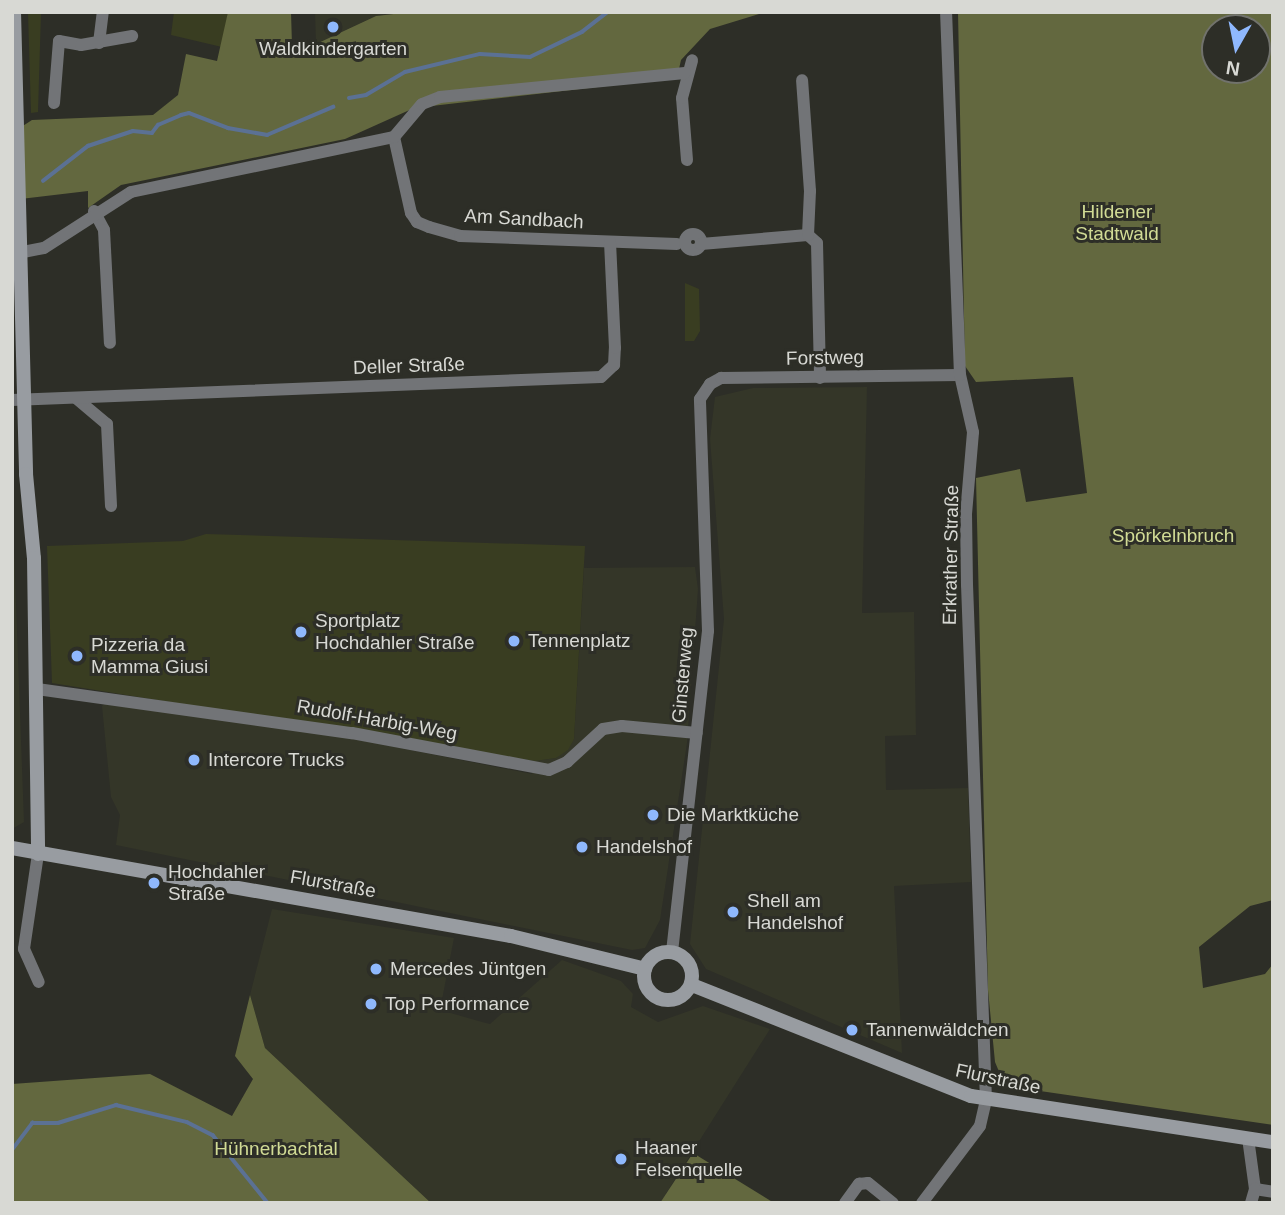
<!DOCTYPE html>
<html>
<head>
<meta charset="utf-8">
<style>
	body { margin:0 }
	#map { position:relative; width:1285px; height:1215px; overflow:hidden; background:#2d2e27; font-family:Arial,sans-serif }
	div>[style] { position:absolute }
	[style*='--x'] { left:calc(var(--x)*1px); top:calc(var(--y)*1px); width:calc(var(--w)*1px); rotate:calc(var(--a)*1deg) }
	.built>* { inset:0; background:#343628 }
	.green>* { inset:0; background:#393d21 }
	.forest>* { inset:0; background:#63683f }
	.stream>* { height:3.5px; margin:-1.75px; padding:0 1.75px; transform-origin:1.75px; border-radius:1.75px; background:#5b7194 }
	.street>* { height:12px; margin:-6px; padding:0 6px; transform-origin:6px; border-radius:6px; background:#727477 }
	.street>.ring { margin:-6px; padding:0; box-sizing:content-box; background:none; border:12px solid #727477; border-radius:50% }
	.secondary>* { height:14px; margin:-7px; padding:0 7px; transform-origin:7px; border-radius:7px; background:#989ca1 }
	.secondary>.ring { margin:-7px; padding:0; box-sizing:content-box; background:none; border:14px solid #989ca1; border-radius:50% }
	.dots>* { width:19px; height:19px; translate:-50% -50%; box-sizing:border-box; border:4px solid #2d2e27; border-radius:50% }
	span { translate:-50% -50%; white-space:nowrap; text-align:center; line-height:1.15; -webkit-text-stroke:6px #2d2e27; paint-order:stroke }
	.poi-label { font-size:19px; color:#d8d9d4 }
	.left { translate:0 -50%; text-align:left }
	.park-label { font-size:19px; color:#d1db95 }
	.street-label { font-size:19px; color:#d8d9d4 }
	.frame { position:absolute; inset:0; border:14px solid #d8d9d4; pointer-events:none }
	.north { position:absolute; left:1201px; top:14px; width:70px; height:70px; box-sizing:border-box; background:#2d2e27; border:2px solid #71726c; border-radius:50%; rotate:189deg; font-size:19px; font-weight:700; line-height:28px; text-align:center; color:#d8d9d4 }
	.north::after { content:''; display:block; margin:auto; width:24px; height:32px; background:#8fb8fd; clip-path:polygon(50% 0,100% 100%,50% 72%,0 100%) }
</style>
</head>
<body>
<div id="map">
	<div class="built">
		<i style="clip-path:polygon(315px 12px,406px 12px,376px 16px,316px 44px)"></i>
		<i style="clip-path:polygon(867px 387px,862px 613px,914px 612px,916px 735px,885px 736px,886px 790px,968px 788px,971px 882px,894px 886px,902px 1053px,706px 969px,690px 944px,724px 619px,710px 439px,715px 397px,753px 388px)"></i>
		<i style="clip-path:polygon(12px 494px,24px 822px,12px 829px)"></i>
		<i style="clip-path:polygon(695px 567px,698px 589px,687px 743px,660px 920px,645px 948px,632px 950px,116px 845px,120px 815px,111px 797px,102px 706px,107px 702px,334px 735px,532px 774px,535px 761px,556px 758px,574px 739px,584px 568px)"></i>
		<i style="clip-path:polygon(272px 909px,454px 938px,440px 1010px,482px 1022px,490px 1024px,562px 960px,621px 981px,633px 994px,631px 1007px,658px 1022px,703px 1006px,770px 1029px,660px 1203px,431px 1203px,265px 1048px,250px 995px)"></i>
	</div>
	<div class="green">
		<i style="clip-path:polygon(28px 12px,41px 12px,38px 112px,31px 113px)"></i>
		<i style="clip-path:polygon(174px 12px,228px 12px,222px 47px,171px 35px)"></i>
		<i style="clip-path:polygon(685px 283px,699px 289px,700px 331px,694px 341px,685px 341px)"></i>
		<i style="clip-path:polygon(206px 534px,585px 546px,574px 739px,568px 750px,556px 758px,535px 761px,52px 683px,47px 546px,183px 541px)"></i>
	</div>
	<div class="forest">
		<i style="clip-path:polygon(228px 12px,291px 12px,292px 45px,316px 44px,376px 16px,411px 12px,766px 12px,710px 29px,681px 60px,677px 78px,414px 108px,345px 139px,121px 185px,88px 208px,88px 191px,12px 200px,12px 133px,32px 120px,153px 115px,178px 95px,186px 54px,217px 61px)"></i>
		<i style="clip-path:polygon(evenodd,958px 12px,1273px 12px,1273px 900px,1250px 906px,1199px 947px,1203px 988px,1265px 974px,1273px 964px,1273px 1125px,1005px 1086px,995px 1062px,988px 990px,976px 478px,1020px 469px,1026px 502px,1087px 493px,1073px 377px,976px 382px,965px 366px,958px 12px,1215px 28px,1257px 28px,1257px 70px,1215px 70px,1215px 28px)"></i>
		<i style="clip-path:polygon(250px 995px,265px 1048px,431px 1203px,12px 1203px,12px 1084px,150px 1074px,232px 1116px,253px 1079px,235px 1056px)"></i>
		<i style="clip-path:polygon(693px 1153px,774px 1203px,660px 1203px)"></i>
	</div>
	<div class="stream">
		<i style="--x:349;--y:98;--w:17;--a:-10"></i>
		<i style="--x:366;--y:95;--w:45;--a:-30.5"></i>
		<i style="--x:405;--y:72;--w:77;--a:-13.5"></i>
		<i style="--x:480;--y:54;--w:50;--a:3.4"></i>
		<i style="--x:530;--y:57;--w:58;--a:-25.7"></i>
		<i style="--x:582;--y:32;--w:33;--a:-38"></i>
		<i style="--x:43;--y:181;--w:57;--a:-37.9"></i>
		<i style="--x:88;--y:146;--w:47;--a:-18.4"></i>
		<i style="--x:133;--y:131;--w:19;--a:6"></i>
		<i style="--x:152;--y:133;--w:10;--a:-53"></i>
		<i style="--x:158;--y:125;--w:25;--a:-23"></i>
		<i style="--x:181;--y:115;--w:8;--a:-14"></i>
		<i style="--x:189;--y:113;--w:42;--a:21"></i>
		<i style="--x:228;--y:128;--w:40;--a:10"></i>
		<i style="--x:267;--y:135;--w:72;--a:-23"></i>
		<i style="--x:12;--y:1150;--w:34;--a:-53"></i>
		<i style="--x:32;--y:1123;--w:26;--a:0"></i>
		<i style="--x:58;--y:1123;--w:61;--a:-17.2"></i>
		<i style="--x:116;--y:1105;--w:73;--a:13.5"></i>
		<i style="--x:187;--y:1122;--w:29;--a:27"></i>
		<i style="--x:213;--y:1135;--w:87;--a:51"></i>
	</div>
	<div class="street">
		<i style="--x:99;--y:43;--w:31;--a:-83"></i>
		<i style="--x:54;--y:103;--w:62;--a:-85.4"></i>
		<i style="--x:59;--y:41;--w:22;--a:10"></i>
		<i style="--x:81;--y:45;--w:52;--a:-10"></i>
		<i style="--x:394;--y:137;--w:78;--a:77.4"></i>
		<i style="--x:411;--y:213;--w:11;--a:56"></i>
		<i style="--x:417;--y:222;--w:13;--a:23"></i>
		<i style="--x:429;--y:227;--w:32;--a:16"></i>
		<i style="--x:460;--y:236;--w:217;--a:2.1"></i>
		<i style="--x:687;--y:160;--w:62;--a:-94.6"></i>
		<i style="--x:682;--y:98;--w:39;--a:-75"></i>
		<i style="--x:94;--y:211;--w:21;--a:62"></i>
		<i style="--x:104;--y:230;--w:113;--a:87"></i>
		<i class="ring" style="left:685px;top:234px;width:4px;height:4px"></i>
		<i style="--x:808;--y:235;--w:12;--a:42"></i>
		<i style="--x:817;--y:243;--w:135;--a:88.7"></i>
		<i style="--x:701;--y:244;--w:107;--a:-4.8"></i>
		<i style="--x:808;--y:235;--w:44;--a:-87.4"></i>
		<i style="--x:810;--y:191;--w:111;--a:-94.1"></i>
		<i style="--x:23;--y:252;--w:21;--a:-11"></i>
		<i style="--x:44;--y:248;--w:103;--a:-32.8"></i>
		<i style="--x:131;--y:192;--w:269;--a:-11.8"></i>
		<i style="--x:394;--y:137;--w:43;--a:-49.7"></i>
		<i style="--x:422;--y:104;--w:19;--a:-21"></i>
		<i style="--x:440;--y:97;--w:246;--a:-5.6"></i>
		<i style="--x:77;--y:399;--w:39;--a:40"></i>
		<i style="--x:107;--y:424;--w:82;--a:87.2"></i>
		<i style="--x:12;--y:400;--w:589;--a:-2.24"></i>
		<i style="--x:601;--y:377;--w:18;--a:-43"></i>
		<i style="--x:614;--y:365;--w:17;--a:-87"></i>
		<i style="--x:615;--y:348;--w:106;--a:-92.7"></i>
		<i style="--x:37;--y:689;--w:318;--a:8"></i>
		<i style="--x:352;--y:733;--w:200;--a:10.6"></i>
		<i style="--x:549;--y:770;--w:20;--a:-24"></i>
		<i style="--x:567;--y:762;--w:49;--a:-42.5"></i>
		<i style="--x:603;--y:729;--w:19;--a:-9"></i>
		<i style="--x:622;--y:726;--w:75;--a:5.3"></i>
		<i style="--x:38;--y:854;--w:96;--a:98.4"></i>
		<i style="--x:24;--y:949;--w:36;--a:66"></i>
		<i style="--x:672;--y:952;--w:323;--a:-83.6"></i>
		<i style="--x:708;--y:631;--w:232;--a:-92"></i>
		<i style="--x:700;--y:399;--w:18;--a:-56"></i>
		<i style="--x:710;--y:384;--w:13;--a:-29"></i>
		<i style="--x:721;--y:378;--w:239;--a:-0.7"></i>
		<i style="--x:1248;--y:1138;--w:51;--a:82.2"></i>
		<i style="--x:1255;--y:1189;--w:18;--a:9"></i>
		<i style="--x:845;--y:1203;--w:24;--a:-54"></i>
		<i style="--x:859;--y:1184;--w:9;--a:-6"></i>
		<i style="--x:868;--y:1183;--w:32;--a:39"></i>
		<i style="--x:922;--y:1203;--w:96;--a:-53"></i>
		<i style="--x:980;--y:1126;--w:27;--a:-77"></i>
		<i style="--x:986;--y:1100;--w:515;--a:-92.11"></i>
		<i style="--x:967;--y:585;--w:71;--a:-90.8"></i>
		<i style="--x:966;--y:514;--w:82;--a:-85.1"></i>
		<i style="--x:973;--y:432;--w:58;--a:-102.8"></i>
		<i style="--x:960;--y:375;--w:363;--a:-92.2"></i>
		<i style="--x:1251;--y:1203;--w:15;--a:-74"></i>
	</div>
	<div class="secondary">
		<i style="--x:14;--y:12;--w:462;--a:88.5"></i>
		<i style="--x:26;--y:474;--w:84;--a:84.6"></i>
		<i style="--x:34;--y:558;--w:296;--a:89.2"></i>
		<i style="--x:12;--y:848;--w:507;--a:10"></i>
		<i style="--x:511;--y:936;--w:138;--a:13.8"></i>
		<i class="ring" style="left:644px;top:952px;width:34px;height:34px"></i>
		<i style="--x:692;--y:985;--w:300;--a:21.7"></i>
		<i style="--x:971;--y:1096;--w:305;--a:8.7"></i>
	</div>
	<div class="dots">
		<i style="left:333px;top:27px;background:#8fb8fd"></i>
		<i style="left:301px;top:632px;background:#8fb8fd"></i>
		<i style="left:514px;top:641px;background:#8fb8fd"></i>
		<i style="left:77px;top:656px;background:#8fb8fd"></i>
		<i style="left:194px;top:760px;background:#8fb8fd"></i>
		<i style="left:653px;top:815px;background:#8fb8fd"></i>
		<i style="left:582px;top:847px;background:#8fb8fd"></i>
		<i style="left:154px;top:883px;background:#8fb8fd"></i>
		<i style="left:733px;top:912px;background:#8fb8fd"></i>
		<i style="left:376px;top:969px;background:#8fb8fd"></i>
		<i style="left:371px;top:1004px;background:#8fb8fd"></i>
		<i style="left:852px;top:1030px;background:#8fb8fd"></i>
		<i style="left:621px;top:1159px;background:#8fb8fd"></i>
	</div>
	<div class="poi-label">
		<span style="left:333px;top:49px">Waldkindergarten</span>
		<span class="left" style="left:315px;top:632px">Sportplatz<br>Hochdahler Straße</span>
		<span class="left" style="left:528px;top:641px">Tennenplatz</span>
		<span class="left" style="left:91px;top:656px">Pizzeria da<br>Mamma Giusi</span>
		<span class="left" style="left:208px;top:760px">Intercore Trucks</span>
		<span class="left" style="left:667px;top:815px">Die Marktküche</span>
		<span class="left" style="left:596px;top:847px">Handelshof</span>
		<span class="left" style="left:168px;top:883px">Hochdahler<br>Straße</span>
		<span class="left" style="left:747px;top:912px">Shell am<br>Handelshof</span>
		<span class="left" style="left:390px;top:969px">Mercedes Jüntgen</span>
		<span class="left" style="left:385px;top:1004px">Top Performance</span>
		<span class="left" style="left:866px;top:1030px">Tannenwäldchen</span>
		<span class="left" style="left:635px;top:1159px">Haaner<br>Felsenquelle</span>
	</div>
	<div class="park-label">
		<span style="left:1117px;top:223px">Hildener<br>Stadtwald</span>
		<span style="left:1173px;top:536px">Spörkelnbruch</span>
		<span style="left:276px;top:1149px">Hühnerbachtal</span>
	</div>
	<div class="street-label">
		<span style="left:524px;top:219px;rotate:3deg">Am Sandbach</span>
		<span style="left:825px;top:358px;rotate:-1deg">Forstweg</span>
		<span style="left:409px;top:366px;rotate:-2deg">Deller Straße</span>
		<span style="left:951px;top:555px;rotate:-89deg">Erkrather Straße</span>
		<span style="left:683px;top:675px;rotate:-85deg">Ginsterweg</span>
		<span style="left:377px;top:720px;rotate:10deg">Rudolf-Harbig-Weg</span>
		<span style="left:333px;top:884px;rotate:10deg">Flurstraße</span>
		<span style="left:998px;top:1079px;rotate:12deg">Flurstraße</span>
	</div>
	<div class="frame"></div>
	<div class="north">N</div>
</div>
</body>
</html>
